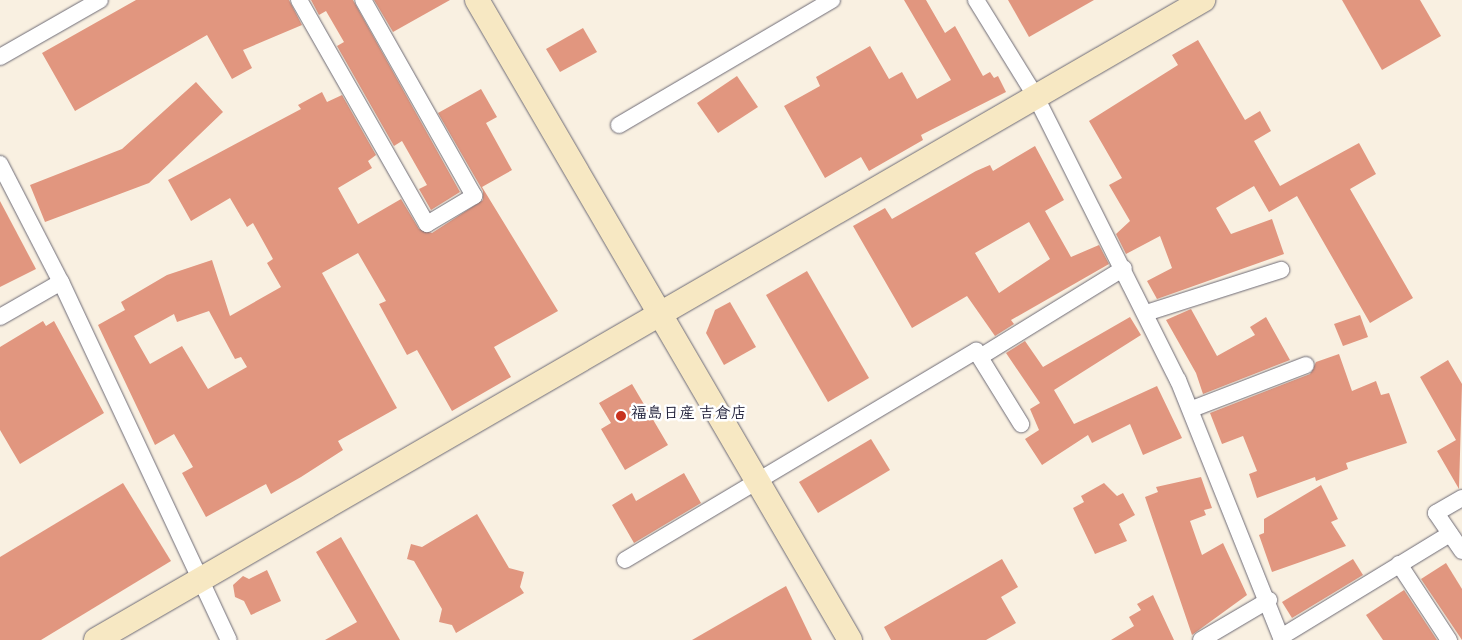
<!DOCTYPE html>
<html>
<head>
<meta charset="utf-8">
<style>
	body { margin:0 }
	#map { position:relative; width:1462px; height:640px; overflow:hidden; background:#f9f0e1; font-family:"Gochi Hand","Klee One",sans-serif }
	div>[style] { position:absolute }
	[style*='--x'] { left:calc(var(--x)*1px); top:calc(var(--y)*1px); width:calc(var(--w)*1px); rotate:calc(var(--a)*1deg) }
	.building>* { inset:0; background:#e1967f }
	.roads { filter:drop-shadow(0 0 1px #6d6a75) drop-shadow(0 0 1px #6d6a75) }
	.street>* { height:16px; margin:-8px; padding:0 8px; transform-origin:8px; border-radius:8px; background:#fff }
	.secondary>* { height:24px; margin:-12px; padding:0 12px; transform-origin:12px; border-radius:12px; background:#f7e8c3 }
	.dots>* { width:14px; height:14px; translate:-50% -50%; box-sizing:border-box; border:2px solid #fff; border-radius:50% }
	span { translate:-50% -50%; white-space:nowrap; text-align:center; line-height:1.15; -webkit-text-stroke:5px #fff; paint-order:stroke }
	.poi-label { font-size:16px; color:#22223b; font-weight:700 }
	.left { translate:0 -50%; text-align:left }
</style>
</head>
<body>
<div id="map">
	<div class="building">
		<i style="clip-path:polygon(136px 0,289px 0,302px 25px,243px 50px,252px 68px,232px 79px,207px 35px,75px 111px,42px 53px)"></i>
		<i style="clip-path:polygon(311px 0,353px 0,460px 192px,431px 210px,419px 189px,427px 185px,402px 141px,394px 146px,337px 46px,344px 42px,326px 11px,319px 15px)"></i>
		<i style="clip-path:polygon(374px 0,450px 0,393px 32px)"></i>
		<i style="clip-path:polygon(904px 0,926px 0,945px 33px,955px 26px,983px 76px,990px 72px,994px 78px,998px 76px,1006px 92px,921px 135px,923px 140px,869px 171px,861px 157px,825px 178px,784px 106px,820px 86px,816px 77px,870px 46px,889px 79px,902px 72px,917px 99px,951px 80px)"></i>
		<i style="clip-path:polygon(1008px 0,1094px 0,1029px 37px)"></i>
		<i style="clip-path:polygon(1342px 0,1420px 0,1441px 36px,1382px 70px)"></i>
		<i style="clip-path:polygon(583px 28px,597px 52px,560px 72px,546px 49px)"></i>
		<i style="clip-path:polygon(1198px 40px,1245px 120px,1260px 111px,1271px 131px,1254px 141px,1280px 186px,1359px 143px,1376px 174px,1350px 189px,1413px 298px,1370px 323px,1297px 196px,1269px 212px,1254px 186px,1216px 208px,1231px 234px,1272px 219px,1284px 254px,1157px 299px,1147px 281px,1172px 268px,1160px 236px,1126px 254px,1116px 234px,1130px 221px,1109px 185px,1122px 178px,1089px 121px,1178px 65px,1172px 55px)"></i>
		<i style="clip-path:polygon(737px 76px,758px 107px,718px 133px,697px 103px)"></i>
		<i style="clip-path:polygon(196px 82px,223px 112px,149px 183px,45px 222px,30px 185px,122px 149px)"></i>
		<i style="clip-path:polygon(evenodd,481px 89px,497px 117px,486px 123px,512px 170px,482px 187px,558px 311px,494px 347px,511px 377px,452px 411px,417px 350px,407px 355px,379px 304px,386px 301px,358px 253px,322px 273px,397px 408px,338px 441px,343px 450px,301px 477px,271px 494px,266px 484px,206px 517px,182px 473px,193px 467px,174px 434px,155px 445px,98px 325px,125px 310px,121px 302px,167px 275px,212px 260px,230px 316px,281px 287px,267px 263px,273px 259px,253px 223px,247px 227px,230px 198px,191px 221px,168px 180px,301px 109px,298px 105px,322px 92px,327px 102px,342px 95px,376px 155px,368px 161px,372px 168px,338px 188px,358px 224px,401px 199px,419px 229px,432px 233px,483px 200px,483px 191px,438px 113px,481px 89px,209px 311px,235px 359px,241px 357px,247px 367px,208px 389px,182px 346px,150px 364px,134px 336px,174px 314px,177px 322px,209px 311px)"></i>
		<i style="clip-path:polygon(evenodd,1035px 146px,1064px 200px,1045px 211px,1071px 257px,1099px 245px,1109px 264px,1011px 320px,1014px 324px,995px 336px,967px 296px,912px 328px,853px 226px,885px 208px,892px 219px,976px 171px,990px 165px,993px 171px,1035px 146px,1029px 222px,1050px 259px,999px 293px,975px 253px,1029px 222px)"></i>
		<i style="clip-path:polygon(0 201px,36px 269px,0 287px)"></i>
		<i style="clip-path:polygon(807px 271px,869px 378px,828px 402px,766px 295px)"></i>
		<i style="clip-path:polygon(730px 302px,756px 347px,724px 365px,706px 333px,715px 310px)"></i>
		<i style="clip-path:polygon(1191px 309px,1217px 356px,1255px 335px,1250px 327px,1266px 317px,1290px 360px,1203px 394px,1196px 373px,1166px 320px)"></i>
		<i style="clip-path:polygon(1360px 315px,1368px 337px,1343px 346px,1334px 324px)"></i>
		<i style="clip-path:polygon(1130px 317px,1141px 335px,1054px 390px,1074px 424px,1157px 386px,1182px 438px,1143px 455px,1130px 424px,1092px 443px,1088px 435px,1042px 465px,1025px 439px,1039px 430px,1030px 409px,1040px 403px,1006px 353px,1025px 341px,1043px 367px)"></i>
		<i style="clip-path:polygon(43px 321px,46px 326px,54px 321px,104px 413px,20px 464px,0 430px,0 347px)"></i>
		<i style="clip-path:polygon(1339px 354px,1352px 391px,1376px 381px,1381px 395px,1389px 393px,1407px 443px,1346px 463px,1348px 469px,1316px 481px,1315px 477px,1257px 498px,1249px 474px,1257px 471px,1243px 436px,1222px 444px,1210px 413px,1310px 374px,1316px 362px)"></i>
		<i style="clip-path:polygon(1448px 360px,1462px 384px,1459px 489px,1437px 451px,1456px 440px,1420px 377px)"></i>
		<i style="clip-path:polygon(632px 384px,668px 445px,625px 470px,601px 429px,611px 423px,599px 403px)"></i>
		<i style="clip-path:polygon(871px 439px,890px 470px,818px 513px,799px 482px)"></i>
		<i style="clip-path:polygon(684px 473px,701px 503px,634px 543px,612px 505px,632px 493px,636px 501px)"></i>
		<i style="clip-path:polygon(1201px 477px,1212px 508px,1204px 510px,1206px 515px,1190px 521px,1202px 555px,1223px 543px,1247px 595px,1192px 635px,1145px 497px,1158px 492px,1156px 487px)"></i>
		<i style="clip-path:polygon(123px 483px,171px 561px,41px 640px,0 640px,0 557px)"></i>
		<i style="clip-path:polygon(1104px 483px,1117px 496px,1123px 493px,1135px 515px,1119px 524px,1127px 541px,1095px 554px,1073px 508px,1084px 502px,1081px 496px)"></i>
		<i style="clip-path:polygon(1321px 485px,1338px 519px,1331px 522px,1346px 546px,1272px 572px,1259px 535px,1264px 533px,1264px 519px)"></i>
		<i style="clip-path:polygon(477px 514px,509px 568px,524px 572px,520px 587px,524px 593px,456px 633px,452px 625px,439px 622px,442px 609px,414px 561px,407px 559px,411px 544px,422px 547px)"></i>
		<i style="clip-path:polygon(341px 537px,400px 640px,325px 640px,357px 622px,316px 552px)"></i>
		<i style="clip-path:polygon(1002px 559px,1018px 587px,1001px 597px,1016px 623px,986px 640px,891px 640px,884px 627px)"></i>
		<i style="clip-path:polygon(1353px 559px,1363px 575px,1292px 618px,1282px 602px)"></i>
		<i style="clip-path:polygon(1446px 563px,1462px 589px,1462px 640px,1421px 579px)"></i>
		<i style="clip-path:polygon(267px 570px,281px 601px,251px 615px,244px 601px,235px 597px,233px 585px,243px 576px,249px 579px)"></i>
		<i style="clip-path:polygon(786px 586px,812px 640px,692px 640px)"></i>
		<i style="clip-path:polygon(1404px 590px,1437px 640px,1383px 640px,1366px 615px)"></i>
		<i style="clip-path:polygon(1153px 595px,1174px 640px,1111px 640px,1134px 626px,1129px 617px,1141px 610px,1137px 604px)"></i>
	</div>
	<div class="roads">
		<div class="street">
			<i style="--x:299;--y:0;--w:258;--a:60.3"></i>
			<i style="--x:427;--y:224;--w:55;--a:-30.8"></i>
			<i style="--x:474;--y:196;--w:225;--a:-119.5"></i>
			<i style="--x:976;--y:0;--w:114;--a:58.3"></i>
			<i style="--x:1036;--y:97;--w:317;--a:63.4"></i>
			<i style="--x:1178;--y:380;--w:280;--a:68.2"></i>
			<i style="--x:0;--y:57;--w:115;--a:-29.7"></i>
			<i style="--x:619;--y:125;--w:247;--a:-30.4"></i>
			<i style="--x:0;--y:164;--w:133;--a:62.7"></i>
			<i style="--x:61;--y:282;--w:395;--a:64.9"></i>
			<i style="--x:1146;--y:313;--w:142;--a:-17.7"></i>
			<i style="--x:0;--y:317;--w:70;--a:-29.8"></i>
			<i style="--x:980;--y:357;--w:169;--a:-31.7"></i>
			<i style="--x:1192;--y:409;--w:122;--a:-21.1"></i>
			<i style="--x:1462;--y:498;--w:30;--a:150"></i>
			<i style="--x:1436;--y:513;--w:46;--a:55.6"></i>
			<i style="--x:625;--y:560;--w:409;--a:-30.8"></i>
			<i style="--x:976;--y:351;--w:86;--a:58.3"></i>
			<i style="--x:1399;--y:564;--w:91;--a:56.7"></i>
			<i style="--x:1281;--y:637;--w:198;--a:-31.4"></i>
			<i style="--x:1201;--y:640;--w:79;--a:-30.5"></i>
		</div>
		<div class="secondary">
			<i style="--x:477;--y:0;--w:741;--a:59.77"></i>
			<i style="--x:96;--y:640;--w:1279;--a:-30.03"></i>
		</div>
	</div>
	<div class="dots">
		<i style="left:621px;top:416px;background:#c8321e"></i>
	</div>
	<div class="poi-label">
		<span class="left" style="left:631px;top:416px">福島日産 吉倉店</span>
	</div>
</div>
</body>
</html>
